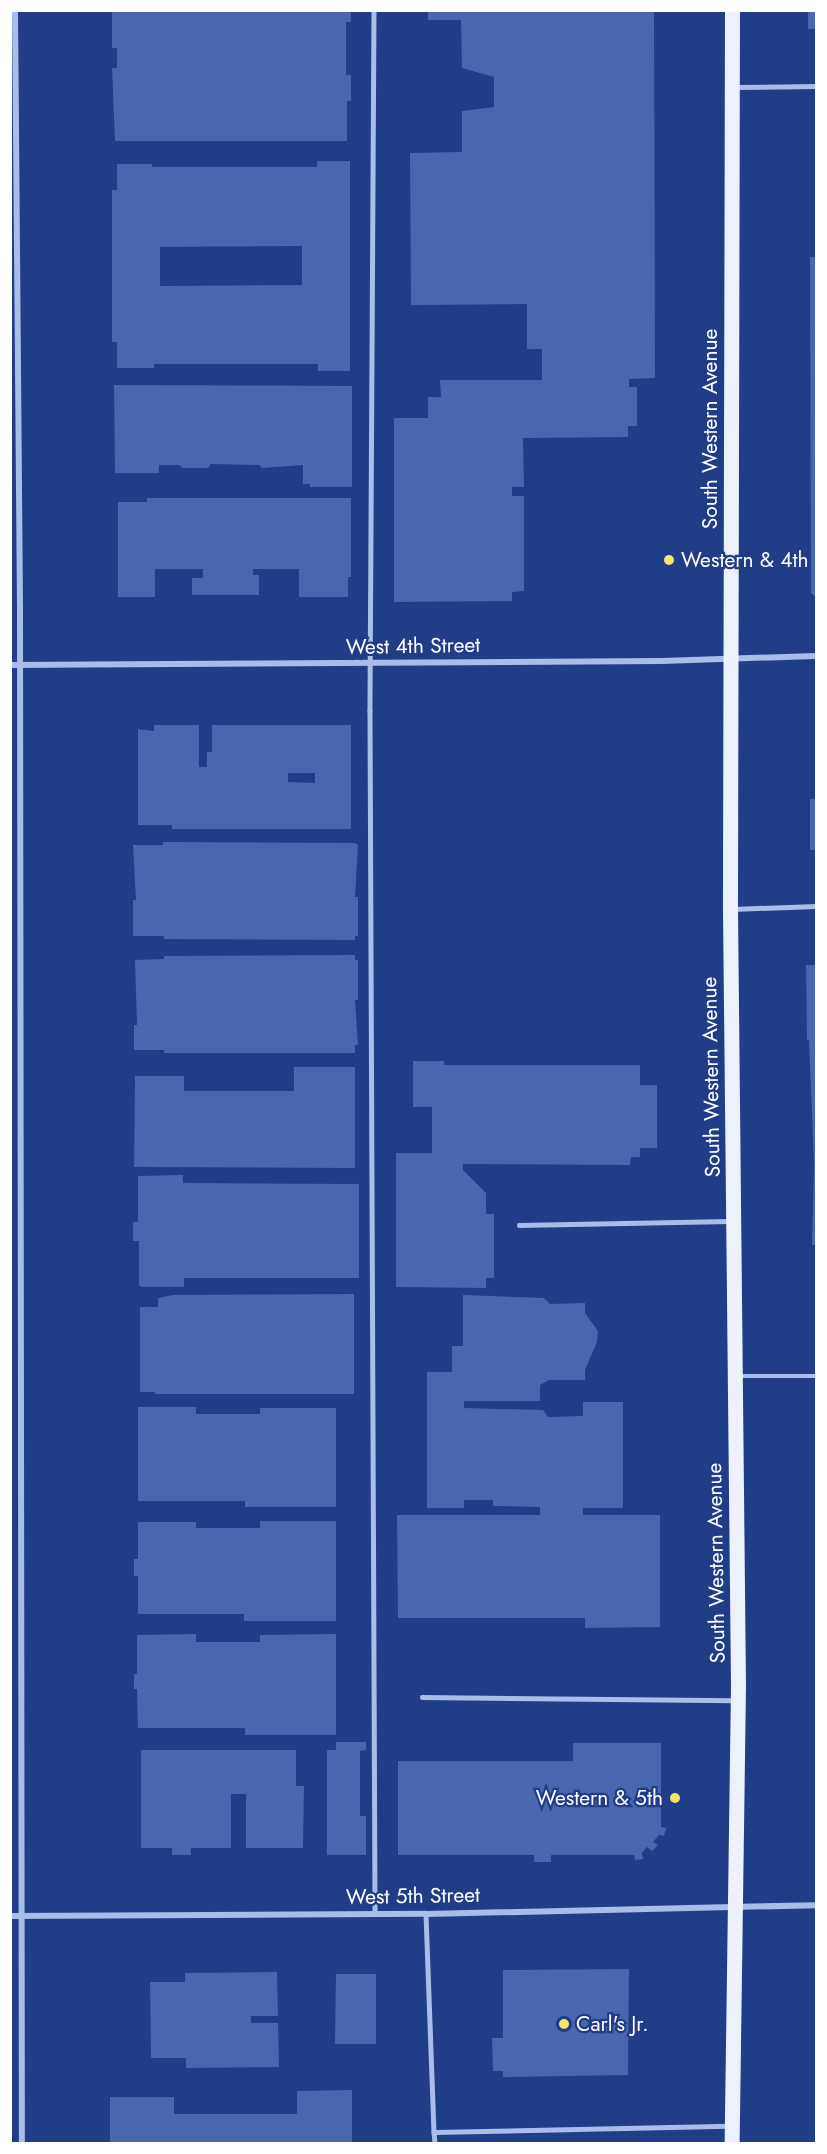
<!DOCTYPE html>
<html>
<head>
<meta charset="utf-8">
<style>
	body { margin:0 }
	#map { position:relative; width:827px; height:2154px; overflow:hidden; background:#203d87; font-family:Jost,sans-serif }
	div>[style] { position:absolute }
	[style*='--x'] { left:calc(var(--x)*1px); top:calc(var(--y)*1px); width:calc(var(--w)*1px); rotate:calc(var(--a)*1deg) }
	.building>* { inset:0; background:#4867af }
	.service>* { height:4.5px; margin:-2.25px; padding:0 2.25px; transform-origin:2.25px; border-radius:2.25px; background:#a9bdea }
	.minor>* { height:6px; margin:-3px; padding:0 3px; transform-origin:3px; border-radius:3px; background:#a9bdea }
	.primary>* { height:15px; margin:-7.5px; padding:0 7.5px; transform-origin:7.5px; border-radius:7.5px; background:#edf1fe }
	.dots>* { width:16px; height:16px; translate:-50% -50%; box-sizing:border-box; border:3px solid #203d87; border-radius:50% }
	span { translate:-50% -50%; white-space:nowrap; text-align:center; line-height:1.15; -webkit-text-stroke:4.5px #203d87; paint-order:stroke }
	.street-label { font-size:21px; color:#fff }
	.poi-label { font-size:21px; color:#fff }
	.left { translate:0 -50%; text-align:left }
	.right { translate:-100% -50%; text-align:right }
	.frame { position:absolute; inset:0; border:12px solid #fff; pointer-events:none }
</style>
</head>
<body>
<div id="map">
	<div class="building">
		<i style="clip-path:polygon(112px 10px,351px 10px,351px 22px,346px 22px,346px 75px,351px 75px,351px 101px,347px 101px,347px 141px,115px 141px,112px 68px,117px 68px,117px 48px,112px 48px)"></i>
		<i style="clip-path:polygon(428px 10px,654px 10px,655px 378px,629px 379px,629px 387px,637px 387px,637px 426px,628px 426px,628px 437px,523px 438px,524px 487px,512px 487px,512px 496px,524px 496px,524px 591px,512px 592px,512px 601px,394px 602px,394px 418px,428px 418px,428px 397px,441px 397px,440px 380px,542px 380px,542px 349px,527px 349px,527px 304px,411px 305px,410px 153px,462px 152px,462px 111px,494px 107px,494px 77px,462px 68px,461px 20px,428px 20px)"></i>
		<i style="clip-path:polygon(808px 10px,816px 10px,816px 29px,808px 29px)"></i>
		<i style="clip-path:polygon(evenodd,317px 161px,350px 161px,350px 371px,318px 371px,318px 364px,154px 364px,154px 368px,117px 368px,117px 342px,112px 342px,112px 190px,117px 190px,117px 164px,152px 164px,152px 167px,317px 167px,317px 161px,302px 246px,302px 285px,160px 286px,160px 247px,302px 246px)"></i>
		<i style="clip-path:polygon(810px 257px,816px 257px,816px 597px,811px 593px)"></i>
		<i style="clip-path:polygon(114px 385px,352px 386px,352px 487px,310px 487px,310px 484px,303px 484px,303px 465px,262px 468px,259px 465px,211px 464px,208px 468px,183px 468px,179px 465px,159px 465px,159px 473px,115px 473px)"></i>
		<i style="clip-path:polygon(147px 498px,351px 498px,351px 577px,348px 577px,348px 597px,299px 597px,299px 569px,253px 569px,253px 575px,259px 575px,259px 595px,192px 595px,192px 578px,203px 578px,203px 569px,155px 569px,155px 597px,118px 597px,118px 502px,147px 502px)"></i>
		<i style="clip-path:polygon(evenodd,154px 725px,199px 725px,199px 767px,207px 767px,207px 752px,212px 752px,212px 725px,351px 725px,351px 829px,172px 829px,172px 825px,138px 825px,138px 729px,154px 731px,154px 725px,288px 773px,315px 773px,315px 783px,288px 782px,288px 773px)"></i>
		<i style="clip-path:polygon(810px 799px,816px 799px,816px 850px,810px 850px)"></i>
		<i style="clip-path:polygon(163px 842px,355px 843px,358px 845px,355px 897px,358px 897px,358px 936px,355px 936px,355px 940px,164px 939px,164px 936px,133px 936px,133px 900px,136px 900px,133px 845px,163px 845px)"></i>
		<i style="clip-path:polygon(355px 955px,355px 960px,358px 960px,358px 1000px,355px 1000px,358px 1045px,355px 1045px,355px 1053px,164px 1053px,164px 1050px,134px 1050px,134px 1025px,137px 1025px,135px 960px,164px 959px,164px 956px)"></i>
		<i style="clip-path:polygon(806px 965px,816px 965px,816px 1245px,812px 1245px,814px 1164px,809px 1040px,807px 1040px)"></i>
		<i style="clip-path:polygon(413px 1061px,444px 1061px,444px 1065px,640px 1065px,640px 1085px,657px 1085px,657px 1148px,640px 1148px,640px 1157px,631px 1157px,630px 1165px,463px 1164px,463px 1170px,486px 1193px,486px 1214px,494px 1214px,494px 1278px,486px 1278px,486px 1288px,396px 1287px,396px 1153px,432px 1153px,432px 1107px,413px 1107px)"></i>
		<i style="clip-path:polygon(294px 1067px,355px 1067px,355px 1168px,134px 1167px,135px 1076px,184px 1076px,184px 1091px,294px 1091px)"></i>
		<i style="clip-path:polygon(183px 1175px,183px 1183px,359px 1184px,359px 1278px,184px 1278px,184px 1287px,141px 1287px,139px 1285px,139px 1241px,133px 1241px,133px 1222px,138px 1222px,138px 1176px)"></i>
		<i style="clip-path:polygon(354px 1294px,354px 1394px,155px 1394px,155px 1392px,140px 1392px,140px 1307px,158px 1307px,158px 1298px,173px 1295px)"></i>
		<i style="clip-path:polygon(463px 1295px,544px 1298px,550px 1304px,585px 1303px,585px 1313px,598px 1331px,597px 1342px,585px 1370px,585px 1380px,549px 1380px,540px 1385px,540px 1401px,464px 1401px,464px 1408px,543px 1410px,548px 1417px,583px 1416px,583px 1402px,623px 1402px,623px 1508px,583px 1508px,583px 1515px,660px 1515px,660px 1627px,585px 1628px,585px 1618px,398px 1618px,397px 1515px,540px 1515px,540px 1507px,493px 1506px,493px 1500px,464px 1500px,464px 1508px,427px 1508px,427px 1372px,452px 1372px,452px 1346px,463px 1346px)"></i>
		<i style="clip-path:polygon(138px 1407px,196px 1407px,196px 1414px,260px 1414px,260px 1408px,336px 1408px,336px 1507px,245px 1507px,245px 1501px,138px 1501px)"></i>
		<i style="clip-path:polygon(260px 1521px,336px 1521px,336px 1621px,244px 1621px,244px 1614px,138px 1614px,138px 1576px,134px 1576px,134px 1559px,138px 1559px,138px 1522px,196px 1522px,196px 1528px,260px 1528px)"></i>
		<i style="clip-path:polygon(196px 1634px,196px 1642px,260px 1642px,260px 1635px,336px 1634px,336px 1735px,245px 1735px,245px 1728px,138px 1728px,137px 1689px,134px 1689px,134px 1674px,137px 1674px,137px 1635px)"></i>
		<i style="clip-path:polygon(336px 1742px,366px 1742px,366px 1750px,360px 1751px,360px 1816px,366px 1816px,366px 1855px,327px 1855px,327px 1750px,336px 1750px)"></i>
		<i style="clip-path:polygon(573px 1743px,661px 1743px,661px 1827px,666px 1828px,664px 1836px,659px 1835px,653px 1842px,658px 1845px,652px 1851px,647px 1847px,642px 1853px,643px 1859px,635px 1860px,634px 1855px,551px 1855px,551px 1862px,534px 1862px,534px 1855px,398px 1855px,398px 1761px,573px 1761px)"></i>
		<i style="clip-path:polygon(141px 1750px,296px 1750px,296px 1786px,304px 1786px,303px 1848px,246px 1848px,246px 1794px,231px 1794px,231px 1848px,191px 1848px,191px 1855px,172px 1855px,172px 1848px,141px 1848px)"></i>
		<i style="clip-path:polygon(629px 1969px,628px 2075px,503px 2077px,503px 2071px,493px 2071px,492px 2038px,503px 2038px,503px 1970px)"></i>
		<i style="clip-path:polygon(277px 1972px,278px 2016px,251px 2016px,251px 2023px,278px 2023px,279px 2067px,186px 2068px,186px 2058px,151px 2058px,150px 1982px,185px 1982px,185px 1973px)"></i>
		<i style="clip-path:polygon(336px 1974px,376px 1974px,376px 2044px,335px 2044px)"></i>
		<i style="clip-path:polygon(352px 2090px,352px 2144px,110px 2144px,110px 2097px,174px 2097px,174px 2114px,297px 2114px,297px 2091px)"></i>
	</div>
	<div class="service">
		<i style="--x:374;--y:10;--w:701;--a:90.33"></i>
		<i style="--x:370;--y:711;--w:1202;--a:89.76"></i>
		<i style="--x:735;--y:87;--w:81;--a:-0.7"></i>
		<i style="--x:733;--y:909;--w:83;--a:-2.1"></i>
		<i style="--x:519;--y:1225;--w:211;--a:-1.1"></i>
		<i style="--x:738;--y:1376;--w:78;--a:0"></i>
		<i style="--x:422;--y:1697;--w:312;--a:0.6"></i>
		<i style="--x:426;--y:1914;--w:218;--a:87.9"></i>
		<i style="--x:434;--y:2132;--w:295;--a:-1.2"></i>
		<i style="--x:434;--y:2132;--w:12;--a:85"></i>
	</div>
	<div class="minor">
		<i style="--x:15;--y:10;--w:602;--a:89.52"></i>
		<i style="--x:20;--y:612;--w:1532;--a:89.93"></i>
		<i style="--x:10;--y:665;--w:652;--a:-0.35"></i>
		<i style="--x:662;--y:661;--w:154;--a:-1.9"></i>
		<i style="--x:10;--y:1916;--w:416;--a:-0.3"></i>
		<i style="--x:426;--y:1914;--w:390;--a:-1.3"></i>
	</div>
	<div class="primary">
		<i style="--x:732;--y:10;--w:899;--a:90.13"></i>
		<i style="--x:730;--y:909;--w:777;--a:89.41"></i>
		<i style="--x:738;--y:1686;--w:458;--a:90.8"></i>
	</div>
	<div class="dots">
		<i style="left:669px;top:560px;background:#f8e46a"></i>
		<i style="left:675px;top:1798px;background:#f8e46a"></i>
		<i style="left:564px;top:2024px;background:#f8e46a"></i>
	</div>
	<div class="street-label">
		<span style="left:710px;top:429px;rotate:-90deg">South Western Avenue</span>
		<span style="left:413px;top:646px;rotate:-1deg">West 4th Street</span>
		<span style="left:711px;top:1077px;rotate:-91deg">South Western Avenue</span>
		<span style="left:716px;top:1563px;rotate:-91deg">South Western Avenue</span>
		<span style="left:413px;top:1896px;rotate:-1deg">West 5th Street</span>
	</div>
	<div class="poi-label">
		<span class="left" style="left:681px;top:560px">Western &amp; 4th</span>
		<span class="right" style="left:663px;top:1798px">Western &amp; 5th</span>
		<span class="left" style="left:576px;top:2024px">Carl's Jr.</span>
	</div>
	<div class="frame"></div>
</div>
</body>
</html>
